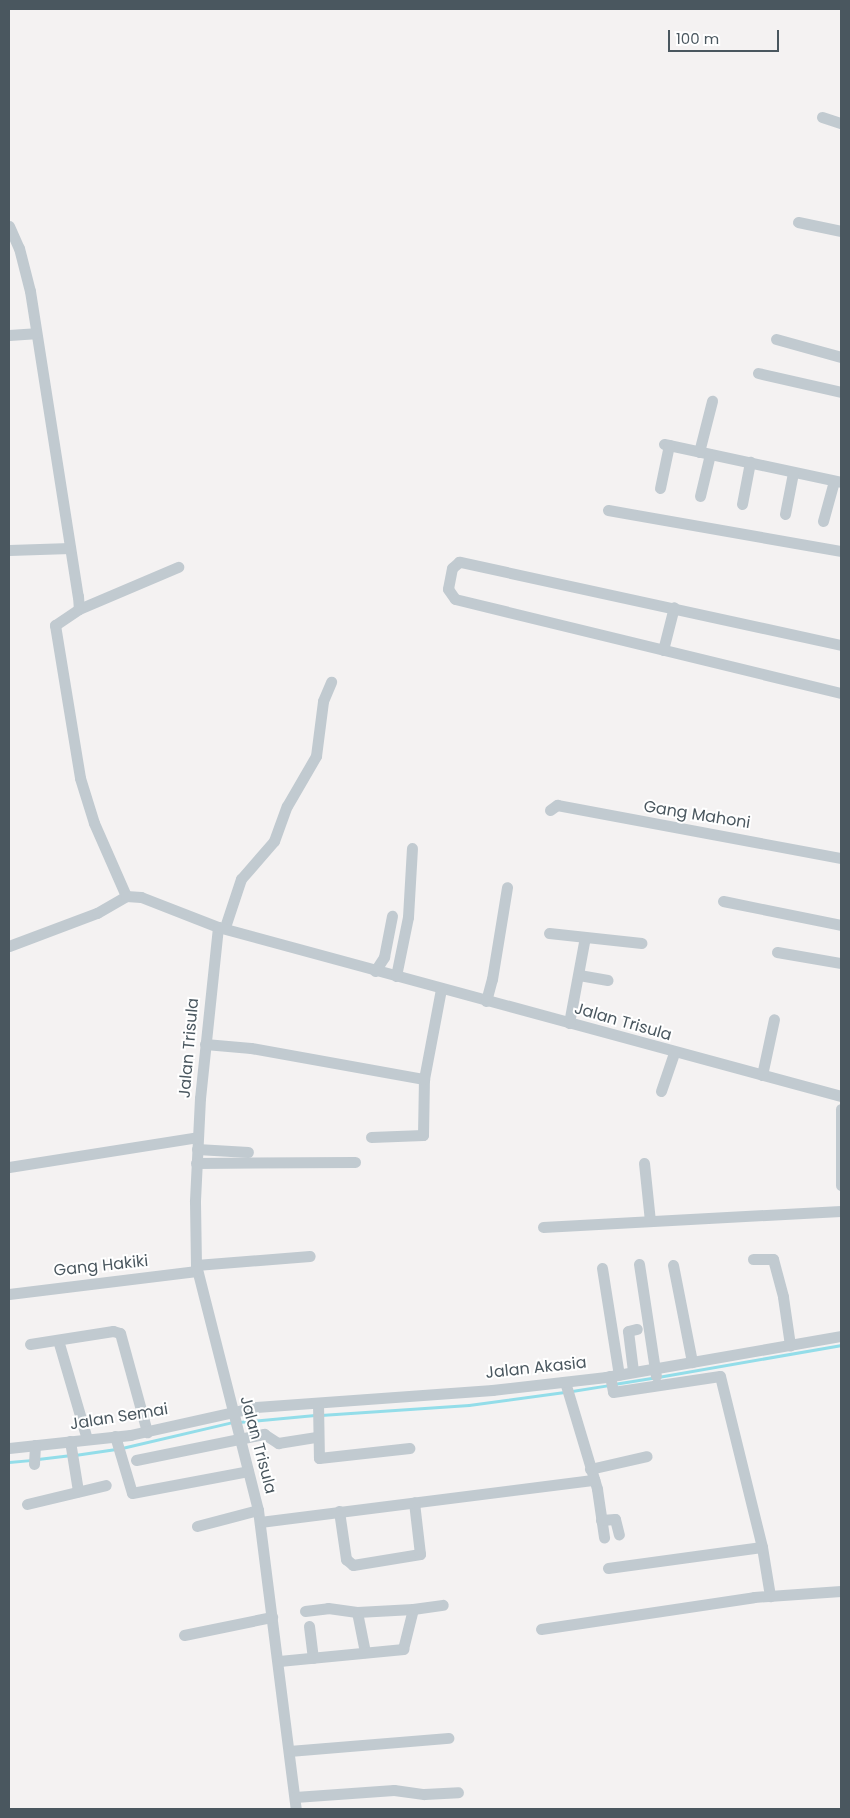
<!DOCTYPE html>
<html>
<head>
<meta charset="utf-8">
<style>
	body { margin:0 }
	#map { position:relative; width:850px; height:1818px; overflow:hidden; background:#f4f2f2; font-family:Poppins,sans-serif }
	div>[style] { position:absolute }
	[style*='--x'] { left:calc(var(--x)*1px); top:calc(var(--y)*1px); width:calc(var(--w)*1px); rotate:calc(var(--a)*1deg) }
	.stream>* { height:2.5px; margin:-1.25px; padding:0 1.25px; transform-origin:1.25px; border-radius:1.25px; background:#93dde9 }
	.minor>* { height:11px; margin:-5.5px; padding:0 5.5px; transform-origin:5.5px; border-radius:5.5px; background:#c1cad0 }
	span { translate:-50% -50%; white-space:nowrap; text-align:center; line-height:1.15; -webkit-text-stroke:4px #fff; paint-order:stroke }
	.street-label { font-size:16px; color:#4a575f }
	.frame { position:absolute; inset:0; border:10px solid #4a575f; pointer-events:none }
	.scale { position:absolute; left:668px; top:30px; width:111px; height:22px; box-sizing:border-box; border:2px solid #4a575f; border-top:0; padding-left:6px; font-size:15px; line-height:18px; white-space:nowrap; color:#4a575f; -webkit-text-stroke:4px #fff; paint-order:stroke }
</style>
</head>
<body>
<div id="map">
	<div class="stream">
		<i style="--x:658;--y:1377;--w:186;--a:-9.9"></i>
		<i style="--x:614;--y:1384;--w:39;--a:-9"></i>
		<i style="--x:572;--y:1391;--w:37;--a:-9"></i>
		<i style="--x:321;--y:1415;--w:148;--a:-3.9"></i>
		<i style="--x:469;--y:1405;--w:96;--a:-7.8"></i>
		<i style="--x:239;--y:1422;--w:76;--a:-5.3"></i>
		<i style="--x:122;--y:1448;--w:114;--a:-13.2"></i>
		<i style="--x:75;--y:1455;--w:41;--a:-8.3"></i>
		<i style="--x:38;--y:1459;--w:31;--a:-7"></i>
		<i style="--x:9;--y:1462;--w:21;--a:-5"></i>
	</div>
	<div class="minor">
		<i style="--x:822;--y:117;--w:20;--a:18"></i>
		<i style="--x:798;--y:222;--w:44;--a:11.8"></i>
		<i style="--x:9;--y:226;--w:24;--a:66"></i>
		<i style="--x:19;--y:248;--w:44;--a:75.7"></i>
		<i style="--x:30;--y:291;--w:309;--a:81.1"></i>
		<i style="--x:78;--y:596;--w:13;--a:86"></i>
		<i style="--x:79;--y:609;--w:29;--a:146"></i>
		<i style="--x:55;--y:625;--w:155;--a:80.7"></i>
		<i style="--x:80;--y:778;--w:47;--a:72.7"></i>
		<i style="--x:94;--y:823;--w:80;--a:66.3"></i>
		<i style="--x:9;--y:335;--w:26;--a:-4"></i>
		<i style="--x:776;--y:339;--w:67;--a:15.5"></i>
		<i style="--x:758;--y:373;--w:85;--a:12.9"></i>
		<i style="--x:664;--y:444;--w:181;--a:12.1"></i>
		<i style="--x:699;--y:452;--w:53;--a:-75.7"></i>
		<i style="--x:660;--y:488;--w:44;--a:-78.2"></i>
		<i style="--x:700;--y:496;--w:43;--a:-76.6"></i>
		<i style="--x:742;--y:504;--w:43;--a:-79.2"></i>
		<i style="--x:608;--y:510;--w:237;--a:10"></i>
		<i style="--x:785;--y:514;--w:42;--a:-79"></i>
		<i style="--x:823;--y:521;--w:41;--a:-74.6"></i>
		<i style="--x:9;--y:550;--w:61;--a:-1.9"></i>
		<i style="--x:79;--y:609;--w:108;--a:-23"></i>
		<i style="--x:841;--y:645;--w:391;--a:-167.7"></i>
		<i style="--x:459;--y:562;--w:9;--a:139"></i>
		<i style="--x:452;--y:568;--w:21;--a:101"></i>
		<i style="--x:448;--y:589;--w:12;--a:55"></i>
		<i style="--x:455;--y:599;--w:397;--a:13.7"></i>
		<i style="--x:663;--y:650;--w:44;--a:-75.7"></i>
		<i style="--x:550;--y:810;--w:9;--a:-36"></i>
		<i style="--x:557;--y:805;--w:289;--a:10.6"></i>
		<i style="--x:723;--y:901;--w:120;--a:11.5"></i>
		<i style="--x:218;--y:927;--w:172;--a:96"></i>
		<i style="--x:200;--y:1098;--w:104;--a:92.8"></i>
		<i style="--x:195;--y:1202;--w:63;--a:89.1"></i>
		<i style="--x:196;--y:1265;--w:253;--a:75.8"></i>
		<i style="--x:258;--y:1510;--w:301;--a:82.8"></i>
		<i style="--x:225;--y:927;--w:51;--a:-71.6"></i>
		<i style="--x:241;--y:879;--w:50;--a:-49"></i>
		<i style="--x:274;--y:841;--w:37;--a:-70"></i>
		<i style="--x:287;--y:806;--w:58;--a:-59.9"></i>
		<i style="--x:316;--y:756;--w:55;--a:-82.7"></i>
		<i style="--x:323;--y:701;--w:21;--a:-67"></i>
		<i style="--x:549;--y:933;--w:93;--a:6.2"></i>
		<i style="--x:9;--y:946;--w:94;--a:-20.6"></i>
		<i style="--x:97;--y:913;--w:34;--a:-30"></i>
		<i style="--x:126;--y:896;--w:15;--a:4"></i>
		<i style="--x:141;--y:897;--w:83;--a:21.3"></i>
		<i style="--x:218;--y:927;--w:646;--a:15.18"></i>
		<i style="--x:777;--y:952;--w:65;--a:9.8"></i>
		<i style="--x:375;--y:971;--w:17;--a:-57"></i>
		<i style="--x:384;--y:957;--w:42;--a:-79"></i>
		<i style="--x:579;--y:975;--w:29;--a:10"></i>
		<i style="--x:396;--y:976;--w:60;--a:-78.5"></i>
		<i style="--x:408;--y:917;--w:69;--a:-86.7"></i>
		<i style="--x:486;--y:1001;--w:23;--a:-75"></i>
		<i style="--x:492;--y:979;--w:93;--a:-80.7"></i>
		<i style="--x:569;--y:1023;--w:87;--a:-79.5"></i>
		<i style="--x:205;--y:1044;--w:46;--a:5"></i>
		<i style="--x:251;--y:1048;--w:176;--a:10.2"></i>
		<i style="--x:762;--y:1075;--w:57;--a:-77.9"></i>
		<i style="--x:661;--y:1091;--w:40;--a:-71.1"></i>
		<i style="--x:841;--y:1109;--w:76;--a:90"></i>
		<i style="--x:371;--y:1137;--w:52;--a:-2.2"></i>
		<i style="--x:423;--y:1135;--w:56;--a:-89"></i>
		<i style="--x:424;--y:1079;--w:92;--a:-79.3"></i>
		<i style="--x:197;--y:1149;--w:51;--a:3.4"></i>
		<i style="--x:196;--y:1163;--w:159;--a:-0.4"></i>
		<i style="--x:644;--y:1163;--w:58;--a:84.1"></i>
		<i style="--x:9;--y:1167;--w:191;--a:-9"></i>
		<i style="--x:543;--y:1227;--w:298;--a:-3.1"></i>
		<i style="--x:753;--y:1259;--w:20;--a:0"></i>
		<i style="--x:773;--y:1259;--w:39;--a:75"></i>
		<i style="--x:783;--y:1297;--w:49;--a:81.7"></i>
		<i style="--x:639;--y:1264;--w:113;--a:81.4"></i>
		<i style="--x:196;--y:1265;--w:114;--a:-4.5"></i>
		<i style="--x:673;--y:1265;--w:99;--a:78.9"></i>
		<i style="--x:602;--y:1268;--w:108;--a:81"></i>
		<i style="--x:9;--y:1294;--w:189;--a:-7"></i>
		<i style="--x:58;--y:1340;--w:103;--a:73.7"></i>
		<i style="--x:30;--y:1344;--w:84;--a:-8.9"></i>
		<i style="--x:113;--y:1331;--w:7;--a:16"></i>
		<i style="--x:120;--y:1333;--w:103;--a:74.7"></i>
		<i style="--x:633;--y:1371;--w:40;--a:-97.1"></i>
		<i style="--x:628;--y:1331;--w:9;--a:-13"></i>
		<i style="--x:610;--y:1376;--w:16;--a:79"></i>
		<i style="--x:613;--y:1392;--w:108;--a:-8.5"></i>
		<i style="--x:720;--y:1376;--w:176;--a:76.2"></i>
		<i style="--x:762;--y:1547;--w:50;--a:80.7"></i>
		<i style="--x:565;--y:1382;--w:112;--a:73.3"></i>
		<i style="--x:597;--y:1489;--w:49;--a:81.7"></i>
		<i style="--x:318;--y:1403;--w:55;--a:89"></i>
		<i style="--x:319;--y:1458;--w:91;--a:-6.3"></i>
		<i style="--x:115;--y:1436;--w:59;--a:73.4"></i>
		<i style="--x:132;--y:1493;--w:118;--a:-10.7"></i>
		<i style="--x:70;--y:1441;--w:51;--a:80.9"></i>
		<i style="--x:9;--y:1448;--w:122;--a:-6.1"></i>
		<i style="--x:130;--y:1435;--w:129;--a:-12.5"></i>
		<i style="--x:256;--y:1407;--w:237;--a:-4.1"></i>
		<i style="--x:492;--y:1390;--w:115;--a:-6.5"></i>
		<i style="--x:606;--y:1377;--w:239;--a:-9.9"></i>
		<i style="--x:136;--y:1460;--w:131;--a:-11.5"></i>
		<i style="--x:264;--y:1434;--w:17;--a:33"></i>
		<i style="--x:278;--y:1443;--w:39;--a:-9"></i>
		<i style="--x:34;--y:1464;--w:19;--a:-87"></i>
		<i style="--x:590;--y:1469;--w:58;--a:-12.8"></i>
		<i style="--x:27;--y:1504;--w:81;--a:-13.5"></i>
		<i style="--x:339;--y:1511;--w:49;--a:81.7"></i>
		<i style="--x:346;--y:1559;--w:9;--a:41"></i>
		<i style="--x:353;--y:1565;--w:68;--a:-9.3"></i>
		<i style="--x:420;--y:1554;--w:52;--a:-96.6"></i>
		<i style="--x:601;--y:1520;--w:14;--a:-4"></i>
		<i style="--x:615;--y:1519;--w:16;--a:76"></i>
		<i style="--x:260;--y:1522;--w:337;--a:-7.2"></i>
		<i style="--x:197;--y:1526;--w:63;--a:-14.7"></i>
		<i style="--x:608;--y:1568;--w:155;--a:-7.8"></i>
		<i style="--x:305;--y:1611;--w:23;--a:-7"></i>
		<i style="--x:328;--y:1608;--w:29;--a:8"></i>
		<i style="--x:357;--y:1612;--w:41;--a:78.7"></i>
		<i style="--x:357;--y:1612;--w:56;--a:-3.1"></i>
		<i style="--x:309;--y:1626;--w:32;--a:83"></i>
		<i style="--x:541;--y:1629;--w:215;--a:-8.5"></i>
		<i style="--x:754;--y:1597;--w:87;--a:-3.9"></i>
		<i style="--x:184;--y:1635;--w:90;--a:-11.6"></i>
		<i style="--x:279;--y:1661;--w:125;--a:-5.5"></i>
		<i style="--x:403;--y:1649;--w:41;--a:-76"></i>
		<i style="--x:413;--y:1609;--w:30;--a:-8"></i>
		<i style="--x:289;--y:1751;--w:160;--a:-4.7"></i>
		<i style="--x:295;--y:1797;--w:99;--a:-4"></i>
		<i style="--x:394;--y:1790;--w:30;--a:8"></i>
		<i style="--x:424;--y:1794;--w:34;--a:-3"></i>
	</div>
	<div class="street-label">
		<span style="left:697px;top:815px;rotate:9deg">Gang Mahoni</span>
		<span style="left:623px;top:1022px;rotate:16deg">Jalan Trisula</span>
		<span style="left:189px;top:1048px;rotate:-85deg">Jalan Trisula</span>
		<span style="left:101px;top:1266px;rotate:-6deg">Gang Hakiki</span>
		<span style="left:536px;top:1368px;rotate:-6deg">Jalan Akasia</span>
		<span style="left:119px;top:1417px;rotate:-9deg">Jalan Semai</span>
		<span style="left:258px;top:1445px;rotate:75deg">Jalan Trisula</span>
	</div>
	<div class="frame"></div>
	<div class="scale">100 m</div>
</div>
</body>
</html>
